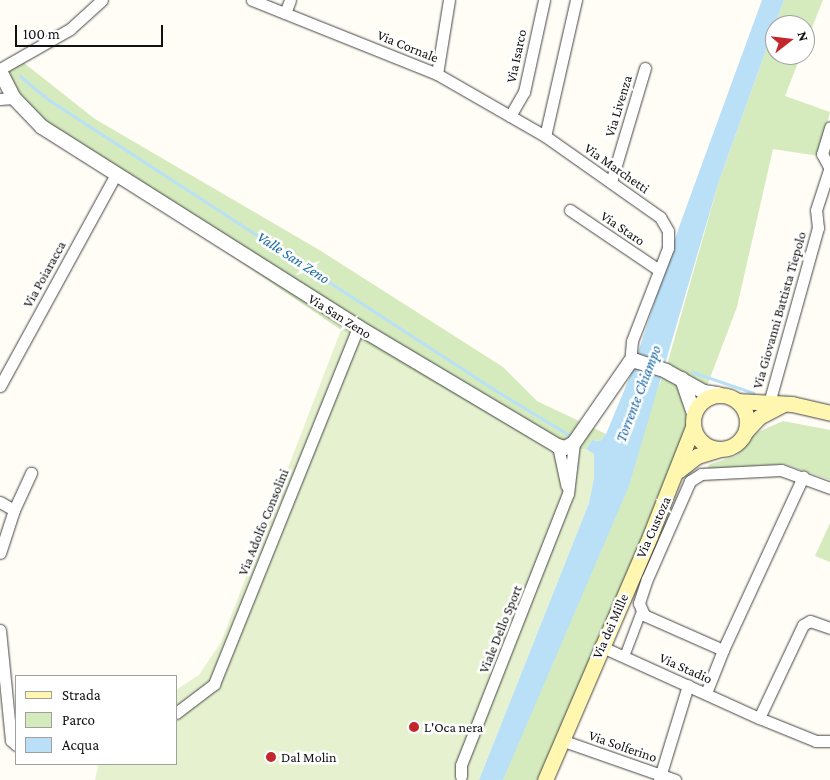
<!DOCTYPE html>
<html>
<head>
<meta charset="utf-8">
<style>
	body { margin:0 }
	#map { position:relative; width:830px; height:780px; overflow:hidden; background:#fffdf5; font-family:"Crimson Pro",serif }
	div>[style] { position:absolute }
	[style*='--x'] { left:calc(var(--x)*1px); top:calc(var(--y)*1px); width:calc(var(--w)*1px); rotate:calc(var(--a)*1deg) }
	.green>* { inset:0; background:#d5ebbd }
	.pitch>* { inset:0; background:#e6f2cf }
	.water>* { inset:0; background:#b9e0f7 }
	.stream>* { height:3px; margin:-1.5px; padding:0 1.5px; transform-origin:1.5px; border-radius:1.5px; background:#b9e0f7 }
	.roads { filter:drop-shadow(0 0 1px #444) drop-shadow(0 0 1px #444) }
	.pedestrian>* { height:9px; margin:-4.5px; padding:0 4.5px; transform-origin:4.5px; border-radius:4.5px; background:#fff }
	.minor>* { height:11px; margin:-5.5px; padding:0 5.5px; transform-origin:5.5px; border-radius:5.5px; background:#fff }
	.tertiary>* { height:14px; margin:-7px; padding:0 7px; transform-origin:7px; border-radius:7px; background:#fff }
	.secondary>* { height:15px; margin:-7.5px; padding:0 7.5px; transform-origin:7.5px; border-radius:7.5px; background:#fff6b0 }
	.secondary>.ring { margin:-7.5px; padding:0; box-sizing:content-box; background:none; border:15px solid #fff6b0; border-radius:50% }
	.dots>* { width:14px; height:14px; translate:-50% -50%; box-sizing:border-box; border:2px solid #fff; border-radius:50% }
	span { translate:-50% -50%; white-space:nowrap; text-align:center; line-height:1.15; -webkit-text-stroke:5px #fff; paint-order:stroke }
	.street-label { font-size:14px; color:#111 }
	.poi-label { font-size:14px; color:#111 }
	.left { translate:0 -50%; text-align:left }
	.water-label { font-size:15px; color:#1768a6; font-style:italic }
	.legend { position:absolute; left:15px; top:675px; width:162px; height:90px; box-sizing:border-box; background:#fff; border:1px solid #a0a0a0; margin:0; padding:6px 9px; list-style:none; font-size:15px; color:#111 }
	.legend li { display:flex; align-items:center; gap:10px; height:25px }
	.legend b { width:25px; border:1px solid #a0a0a0 }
	.north { position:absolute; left:765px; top:15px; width:50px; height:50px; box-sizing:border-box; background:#fff; border:1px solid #a0a0a0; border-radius:50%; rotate:74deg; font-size:14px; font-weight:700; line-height:20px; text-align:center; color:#111 }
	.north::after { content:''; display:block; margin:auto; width:18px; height:22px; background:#c4262e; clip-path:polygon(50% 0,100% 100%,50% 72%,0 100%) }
	.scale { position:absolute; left:15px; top:25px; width:148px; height:22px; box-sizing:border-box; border:2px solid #111; border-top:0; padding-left:6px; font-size:15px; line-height:18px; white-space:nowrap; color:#111; -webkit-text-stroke:4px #fff; paint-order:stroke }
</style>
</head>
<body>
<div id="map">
	<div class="green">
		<i style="clip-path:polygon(784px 0,823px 0,805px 45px,805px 25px,775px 25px)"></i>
		<i style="clip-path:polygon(775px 25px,775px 55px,801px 55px,785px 96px,830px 112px,819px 156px,773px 149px,737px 307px,650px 536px,545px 780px,503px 780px,667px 365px,719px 181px)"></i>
		<i style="clip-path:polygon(19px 59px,95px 119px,321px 251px,503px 367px,537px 401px,606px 434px,600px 441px,592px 440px,586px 449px,554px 453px,341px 330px,42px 127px,0 69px)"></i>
		<i style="clip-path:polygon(783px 421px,830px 430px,830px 480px,784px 464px,707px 469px,710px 464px,736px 456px,756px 433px)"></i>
		<i style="clip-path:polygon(830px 523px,830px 562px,815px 556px)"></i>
	</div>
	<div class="pitch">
		<i style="clip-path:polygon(341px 330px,554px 453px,586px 449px,594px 453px,594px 478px,589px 503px,479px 780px,95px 780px,98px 767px,96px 764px,176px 764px,176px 690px,199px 675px,221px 642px)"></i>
	</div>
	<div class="water">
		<i style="clip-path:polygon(762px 0,784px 0,719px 181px,629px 486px,503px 780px,479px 780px,589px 503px,594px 478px,594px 454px,586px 449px,592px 440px,600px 441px,606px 434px,631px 374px,679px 227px)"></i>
	</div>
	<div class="stream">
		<i style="--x:20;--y:76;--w:38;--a:40"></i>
		<i style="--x:49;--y:100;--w:536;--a:33.04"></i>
		<i style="--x:498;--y:392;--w:83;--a:31.2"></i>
		<i style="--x:692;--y:372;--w:65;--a:18.7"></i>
	</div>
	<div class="roads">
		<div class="pedestrian">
			<i style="--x:624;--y:656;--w:48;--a:-69.3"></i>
		</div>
		<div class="minor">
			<i style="--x:252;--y:0;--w:199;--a:21.8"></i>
			<i style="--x:437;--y:74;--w:125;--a:29.9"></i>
			<i style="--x:576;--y:0;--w:139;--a:102.8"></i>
			<i style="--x:545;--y:136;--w:141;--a:35.2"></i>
			<i style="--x:660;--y:217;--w:16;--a:60"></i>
			<i style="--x:668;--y:231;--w:17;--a:90"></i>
			<i style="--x:668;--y:248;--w:100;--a:111.2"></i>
			<i style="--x:632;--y:341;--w:21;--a:95"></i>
			<i style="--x:285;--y:13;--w:14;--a:-69"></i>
			<i style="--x:0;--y:69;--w:81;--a:-29.7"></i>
			<i style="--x:70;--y:29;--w:43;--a:-42.2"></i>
			<i style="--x:437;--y:74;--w:75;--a:-80.8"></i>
			<i style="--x:0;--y:99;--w:14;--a:-4"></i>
			<i style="--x:510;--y:116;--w:28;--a:-60"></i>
			<i style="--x:524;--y:92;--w:94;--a:-77.7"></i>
			<i style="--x:829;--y:167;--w:15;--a:-118"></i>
			<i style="--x:822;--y:154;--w:28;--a:-73"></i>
			<i style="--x:611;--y:182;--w:119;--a:-73.4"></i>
			<i style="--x:570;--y:210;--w:107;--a:34"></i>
			<i style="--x:0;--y:386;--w:239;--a:-61.3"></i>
			<i style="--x:769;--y:403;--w:182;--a:-74.4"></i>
			<i style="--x:818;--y:228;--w:18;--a:-96"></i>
			<i style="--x:816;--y:210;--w:45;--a:-72"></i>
			<i style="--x:558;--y:446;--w:40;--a:78"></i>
			<i style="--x:0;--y:502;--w:16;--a:30"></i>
			<i style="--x:14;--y:510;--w:45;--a:108"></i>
			<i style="--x:14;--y:510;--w:41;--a:-65.3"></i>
			<i style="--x:0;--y:630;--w:111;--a:84.3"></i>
			<i style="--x:11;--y:740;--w:7;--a:45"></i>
			<i style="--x:600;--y:646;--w:175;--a:24.4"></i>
			<i style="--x:759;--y:718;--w:61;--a:22"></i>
			<i style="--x:816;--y:741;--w:14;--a:0"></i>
			<i style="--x:723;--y:650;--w:86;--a:-156.1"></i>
			<i style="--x:644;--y:615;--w:13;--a:-113"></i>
			<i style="--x:639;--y:603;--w:25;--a:-72"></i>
			<i style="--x:647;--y:579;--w:107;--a:-66.3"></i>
			<i style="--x:690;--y:481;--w:13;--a:-32"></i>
			<i style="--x:701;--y:474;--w:80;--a:-2.9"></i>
			<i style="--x:781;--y:470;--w:52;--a:20.2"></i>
			<i style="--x:706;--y:693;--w:46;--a:-68.4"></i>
			<i style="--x:723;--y:650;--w:191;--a:-65.2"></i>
			<i style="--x:176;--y:713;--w:48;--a:-37.3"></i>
			<i style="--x:214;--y:684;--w:385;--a:-68"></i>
			<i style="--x:759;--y:718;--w:103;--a:-64.7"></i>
			<i style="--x:803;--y:625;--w:8;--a:-30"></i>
			<i style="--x:810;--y:621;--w:21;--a:19"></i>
			<i style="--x:561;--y:740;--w:121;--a:19.3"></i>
			<i style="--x:461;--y:776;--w:11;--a:-90"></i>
			<i style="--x:461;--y:765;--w:291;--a:-68.5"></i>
			<i style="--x:568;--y:494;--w:51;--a:-83.3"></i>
			<i style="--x:659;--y:780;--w:99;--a:-73"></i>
		</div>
		<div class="tertiary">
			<i style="--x:0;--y:71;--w:30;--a:63"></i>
			<i style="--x:14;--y:98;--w:40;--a:46"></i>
			<i style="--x:42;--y:127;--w:374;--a:32.3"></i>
			<i style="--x:358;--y:327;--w:233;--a:30.8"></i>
			<i style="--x:558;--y:446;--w:7;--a:16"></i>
			<i style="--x:565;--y:448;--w:10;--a:-29"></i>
			<i style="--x:574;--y:443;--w:98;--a:-55.3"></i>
			<i style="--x:630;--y:362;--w:6;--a:-9"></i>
			<i style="--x:636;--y:361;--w:32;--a:18"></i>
			<i style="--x:666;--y:371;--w:43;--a:28.9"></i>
			<i style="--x:704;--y:392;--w:15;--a:8"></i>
			<i style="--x:682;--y:379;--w:36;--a:71"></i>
		</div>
		<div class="secondary">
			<i class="ring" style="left:693px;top:395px;width:39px;height:39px"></i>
			<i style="--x:737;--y:401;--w:55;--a:3.1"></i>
			<i style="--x:792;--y:404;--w:39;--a:13"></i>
			<i style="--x:746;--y:431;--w:19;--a:-47"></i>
			<i style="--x:759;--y:417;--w:26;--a:-28"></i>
			<i style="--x:679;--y:470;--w:23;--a:-38"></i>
			<i style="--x:697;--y:456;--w:24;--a:-17"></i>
			<i style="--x:545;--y:780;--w:266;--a:-66.7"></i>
			<i style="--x:650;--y:536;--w:117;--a:-68.5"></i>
		</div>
	</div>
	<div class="dots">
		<i style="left:414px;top:727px;background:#c4262e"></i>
		<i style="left:271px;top:757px;background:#c4262e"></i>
	</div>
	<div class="street-label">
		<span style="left:408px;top:46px;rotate:22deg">Via Cornale</span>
		<span style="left:516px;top:56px;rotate:-78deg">Via Isarco</span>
		<span style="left:618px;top:106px;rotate:-73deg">Via Livenza</span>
		<span style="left:617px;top:168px;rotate:35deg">Via Marchetti</span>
		<span style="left:623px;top:228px;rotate:34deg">Via Staro</span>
		<span style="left:44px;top:274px;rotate:-61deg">Via Poiaracca</span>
		<span style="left:779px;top:310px;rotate:-74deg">Via Giovanni Battista Tiepolo</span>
		<span style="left:340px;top:316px;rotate:32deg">Via San Zeno</span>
		<span style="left:263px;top:522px;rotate:-68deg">Via Adolfo Consolini</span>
		<span style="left:653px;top:527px;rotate:-66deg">Via Custoza</span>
		<span style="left:610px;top:626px;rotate:-66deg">Via dei Mille</span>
		<span style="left:500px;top:629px;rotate:-68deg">Viale Dello Sport</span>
		<span style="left:686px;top:668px;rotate:24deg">Via Stadio</span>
		<span style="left:623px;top:746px;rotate:19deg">Via Solferino</span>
	</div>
	<div class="poi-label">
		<span class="left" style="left:424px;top:727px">L'Oca nera</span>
		<span class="left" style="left:281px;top:757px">Dal Molin</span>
	</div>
	<div class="water-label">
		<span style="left:293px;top:258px;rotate:33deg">Valle San Zeno</span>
		<span style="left:639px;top:394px;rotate:-69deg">Torrente Chiampo</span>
	</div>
	<ul class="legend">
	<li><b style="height:6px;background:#fff6b0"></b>Strada</li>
	<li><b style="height:14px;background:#d5ebbd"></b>Parco</li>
	<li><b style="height:14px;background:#b9e0f7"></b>Acqua</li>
	</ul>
	<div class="north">N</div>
	<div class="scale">100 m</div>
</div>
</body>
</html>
